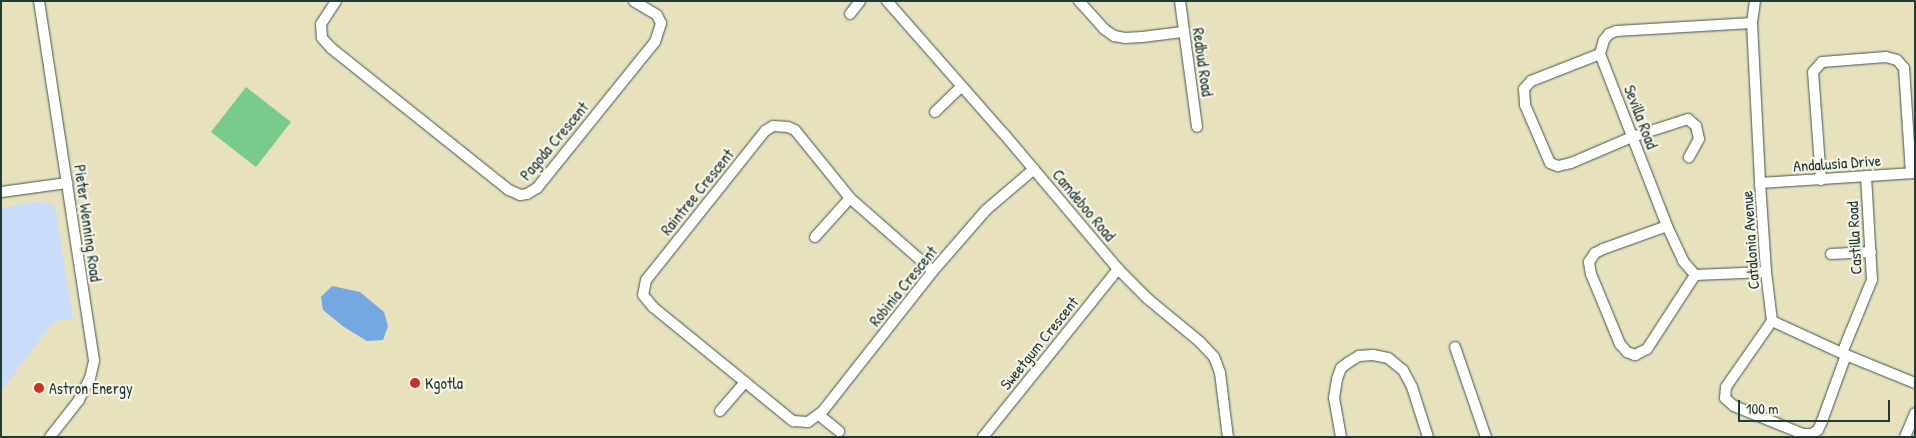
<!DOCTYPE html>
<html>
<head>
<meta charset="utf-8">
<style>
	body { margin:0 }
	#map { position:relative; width:1916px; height:438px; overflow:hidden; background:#e7e1be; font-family:"Patrick Hand",sans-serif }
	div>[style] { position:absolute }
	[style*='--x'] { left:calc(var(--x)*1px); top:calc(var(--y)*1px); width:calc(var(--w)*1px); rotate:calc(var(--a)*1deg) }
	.built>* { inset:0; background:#c9dcf9 }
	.green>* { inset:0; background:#78cb8d }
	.water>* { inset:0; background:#75a7e1 }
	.roads { filter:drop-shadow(0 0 1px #3d5649) drop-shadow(0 0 1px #3d5649) }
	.street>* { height:10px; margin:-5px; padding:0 5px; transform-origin:5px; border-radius:5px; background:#fff }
	.dots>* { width:14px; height:14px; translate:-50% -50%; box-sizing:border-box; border:2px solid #f7f3e8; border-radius:50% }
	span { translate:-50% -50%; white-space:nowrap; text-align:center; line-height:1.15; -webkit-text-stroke:4.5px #f7f3e8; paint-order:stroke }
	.street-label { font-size:16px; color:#1f3d34 }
	.poi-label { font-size:16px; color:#1f3d34 }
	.left { translate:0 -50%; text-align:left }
	.frame { position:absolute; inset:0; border:2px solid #1f3d34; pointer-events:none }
	.scale { position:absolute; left:1738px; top:400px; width:152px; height:22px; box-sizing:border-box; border:2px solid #1f3d34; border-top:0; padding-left:6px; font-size:15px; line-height:18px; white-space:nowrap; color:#1f3d34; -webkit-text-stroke:4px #f7f3e8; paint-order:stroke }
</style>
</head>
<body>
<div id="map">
	<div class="built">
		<i style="clip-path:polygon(42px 201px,55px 206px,73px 319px,54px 321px,1px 391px,1px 208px)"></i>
	</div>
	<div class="green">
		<i style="clip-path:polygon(246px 87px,291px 122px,256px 167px,211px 132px)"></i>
	</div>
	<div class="water">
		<i style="clip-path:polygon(332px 286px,360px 292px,384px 312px,388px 326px,383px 340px,367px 341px,344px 327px,323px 310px,321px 297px)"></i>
	</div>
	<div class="roads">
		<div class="street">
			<i style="--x:39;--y:1;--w:364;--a:81.3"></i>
			<i style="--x:94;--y:361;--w:17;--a:103"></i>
			<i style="--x:90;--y:378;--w:25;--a:117"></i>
			<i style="--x:79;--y:400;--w:47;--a:128.1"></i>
			<i style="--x:336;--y:1;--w:27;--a:123"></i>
			<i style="--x:321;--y:24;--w:14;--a:86"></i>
			<i style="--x:322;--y:38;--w:13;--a:48"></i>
			<i style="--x:331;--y:48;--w:228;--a:38.6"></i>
			<i style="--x:509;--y:190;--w:12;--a:24"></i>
			<i style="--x:520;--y:195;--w:7;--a:-8"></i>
			<i style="--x:527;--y:194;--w:12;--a:-31"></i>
			<i style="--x:537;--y:188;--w:188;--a:-51.1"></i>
			<i style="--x:655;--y:42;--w:20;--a:-72"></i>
			<i style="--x:661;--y:23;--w:9;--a:-117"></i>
			<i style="--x:657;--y:15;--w:27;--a:-149"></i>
			<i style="--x:887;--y:1;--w:177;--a:48.7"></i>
			<i style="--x:1004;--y:134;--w:177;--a:49.8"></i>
			<i style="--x:1118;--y:269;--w:42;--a:45"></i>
			<i style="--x:1148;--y:299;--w:67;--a:39.6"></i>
			<i style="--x:1200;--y:342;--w:21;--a:47"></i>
			<i style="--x:1214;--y:357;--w:17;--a:69"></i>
			<i style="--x:1220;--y:373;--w:64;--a:82.9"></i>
			<i style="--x:1079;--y:1;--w:38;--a:48"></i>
			<i style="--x:1104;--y:29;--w:12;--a:35"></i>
			<i style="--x:1114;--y:36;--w:11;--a:10"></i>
			<i style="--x:1125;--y:38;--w:17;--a:-3"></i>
			<i style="--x:1142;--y:37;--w:41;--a:-7"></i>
			<i style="--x:1180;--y:1;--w:127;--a:82.3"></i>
			<i style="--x:1755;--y:1;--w:22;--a:98"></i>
			<i style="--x:1752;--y:23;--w:160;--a:87.1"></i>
			<i style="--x:1760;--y:183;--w:89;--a:86.1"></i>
			<i style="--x:1766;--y:272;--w:49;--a:83"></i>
			<i style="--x:850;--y:14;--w:16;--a:-52"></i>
			<i style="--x:1752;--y:23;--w:136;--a:176.6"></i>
			<i style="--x:1616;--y:31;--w:8;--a:157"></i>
			<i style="--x:1609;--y:34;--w:8;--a:130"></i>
			<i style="--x:1604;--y:40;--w:15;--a:106"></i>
			<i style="--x:1600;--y:54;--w:185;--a:68.7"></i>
			<i style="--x:1667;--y:226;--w:38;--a:65"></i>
			<i style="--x:1683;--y:261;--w:18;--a:49"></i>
			<i style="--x:1695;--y:275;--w:71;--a:-2.4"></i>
			<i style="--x:1600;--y:54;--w:74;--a:158.6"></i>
			<i style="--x:1531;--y:81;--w:11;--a:131"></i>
			<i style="--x:1524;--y:89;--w:16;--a:86"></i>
			<i style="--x:1525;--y:105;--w:63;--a:66.7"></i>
			<i style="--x:1550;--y:163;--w:9;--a:21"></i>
			<i style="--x:1558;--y:166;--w:13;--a:-13"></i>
			<i style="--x:1571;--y:163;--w:66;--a:-23.1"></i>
			<i style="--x:1632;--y:137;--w:59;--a:-17.8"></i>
			<i style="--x:1688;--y:119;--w:11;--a:41"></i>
			<i style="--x:1696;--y:126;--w:13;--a:77"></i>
			<i style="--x:1699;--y:139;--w:21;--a:119"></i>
			<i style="--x:935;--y:112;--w:37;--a:-44"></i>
			<i style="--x:1821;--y:180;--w:108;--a:-94.2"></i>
			<i style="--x:1813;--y:72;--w:13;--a:-48"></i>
			<i style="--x:1822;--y:62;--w:64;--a:-4.5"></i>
			<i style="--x:1886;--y:57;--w:11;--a:15"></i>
			<i style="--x:1897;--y:60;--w:11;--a:49"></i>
			<i style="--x:1904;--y:68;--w:105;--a:86.2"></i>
			<i style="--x:1760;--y:183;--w:155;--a:-3.7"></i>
			<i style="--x:1;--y:192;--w:67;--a:-7.8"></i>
			<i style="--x:1667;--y:226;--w:68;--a:160.2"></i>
			<i style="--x:1603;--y:249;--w:9;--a:153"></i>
			<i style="--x:1595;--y:253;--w:11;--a:124"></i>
			<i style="--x:1589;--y:262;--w:12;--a:81"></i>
			<i style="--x:1591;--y:274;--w:76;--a:67.5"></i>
			<i style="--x:1620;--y:344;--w:11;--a:49"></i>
			<i style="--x:1627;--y:352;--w:9;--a:21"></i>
			<i style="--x:1635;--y:355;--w:13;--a:-27"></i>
			<i style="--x:1647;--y:349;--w:88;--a:-57"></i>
			<i style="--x:815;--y:237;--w:52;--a:-48.1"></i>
			<i style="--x:1831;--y:254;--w:40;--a:-2.9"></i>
			<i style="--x:933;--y:271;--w:111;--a:-138.7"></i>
			<i style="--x:850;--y:198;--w:87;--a:-129"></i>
			<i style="--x:795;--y:130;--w:8;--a:-157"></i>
			<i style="--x:788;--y:127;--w:15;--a:-176"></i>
			<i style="--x:773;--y:126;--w:9;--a:148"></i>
			<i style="--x:765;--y:131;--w:191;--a:128.6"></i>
			<i style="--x:646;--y:280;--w:15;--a:101"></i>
			<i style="--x:643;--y:295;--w:16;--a:50"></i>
			<i style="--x:653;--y:307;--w:181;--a:39.2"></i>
			<i style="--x:793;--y:421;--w:15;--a:4"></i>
			<i style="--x:808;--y:422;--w:17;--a:-36"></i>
			<i style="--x:822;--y:412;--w:179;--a:-51.8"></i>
			<i style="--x:933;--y:271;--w:81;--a:-49"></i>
			<i style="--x:986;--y:210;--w:63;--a:-40.5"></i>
			<i style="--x:1772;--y:321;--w:80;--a:124.9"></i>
			<i style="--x:1726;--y:387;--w:11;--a:95"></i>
			<i style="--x:1725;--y:398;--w:12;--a:42"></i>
			<i style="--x:1734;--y:406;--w:74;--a:22.1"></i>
			<i style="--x:1803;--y:434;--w:9;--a:0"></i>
			<i style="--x:1812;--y:434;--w:7;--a:-34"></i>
			<i style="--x:1818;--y:430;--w:10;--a:-66"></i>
			<i style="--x:1822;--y:421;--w:70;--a:-70"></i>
			<i style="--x:1772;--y:321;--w:81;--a:24.7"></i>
			<i style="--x:1846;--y:355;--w:74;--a:22.1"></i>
			<i style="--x:1455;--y:347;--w:95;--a:71"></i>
			<i style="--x:1842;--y:353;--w:79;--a:-67.7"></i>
			<i style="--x:1872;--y:280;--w:104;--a:-93.3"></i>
			<i style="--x:720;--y:411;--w:38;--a:-49"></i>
			<i style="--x:819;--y:415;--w:26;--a:39"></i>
			<i style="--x:983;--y:437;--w:216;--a:-51.2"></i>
			<i style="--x:1341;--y:437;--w:40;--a:-100"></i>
			<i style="--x:1334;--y:398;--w:19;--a:-81"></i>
			<i style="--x:1337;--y:379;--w:12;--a:-70"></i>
			<i style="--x:1341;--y:368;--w:10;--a:-37"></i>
			<i style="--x:1349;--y:362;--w:12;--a:-31"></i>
			<i style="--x:1359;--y:356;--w:14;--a:-4"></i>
			<i style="--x:1373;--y:355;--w:15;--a:11"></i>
			<i style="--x:1388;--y:358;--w:19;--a:39"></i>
			<i style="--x:1403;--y:370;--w:19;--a:62"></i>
			<i style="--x:1412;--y:387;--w:52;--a:72.3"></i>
			<i style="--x:1905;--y:437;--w:26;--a:-67"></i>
		</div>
	</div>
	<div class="dots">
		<i style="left:415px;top:383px;background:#c8321e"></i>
		<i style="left:39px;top:388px;background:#c8321e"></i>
	</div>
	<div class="street-label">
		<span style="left:1203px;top:62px;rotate:82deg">Redbud Road</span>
		<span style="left:1641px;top:117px;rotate:69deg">Sevilla Road</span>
		<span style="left:554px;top:141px;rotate:-50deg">Pagoda Crescent</span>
		<span style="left:1837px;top:163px;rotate:-4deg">Andalusia Drive</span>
		<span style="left:697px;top:192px;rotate:-51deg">Raintree Crescent</span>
		<span style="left:1084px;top:205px;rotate:50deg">Camdeboo Road</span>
		<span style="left:88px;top:223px;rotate:82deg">Pieter Wenning Road</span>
		<span style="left:1854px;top:238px;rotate:-93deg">Castilla Road</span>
		<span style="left:1750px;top:240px;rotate:-94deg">Catalonia Avenue</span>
		<span style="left:903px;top:286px;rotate:-51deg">Robinia Crescent</span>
		<span style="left:1039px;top:343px;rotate:-51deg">Sweetgum Crescent</span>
	</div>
	<div class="poi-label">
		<span class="left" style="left:425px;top:383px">Kgotla</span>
		<span class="left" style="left:49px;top:388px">Astron Energy</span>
	</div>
	<div class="frame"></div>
	<div class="scale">100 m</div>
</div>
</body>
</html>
